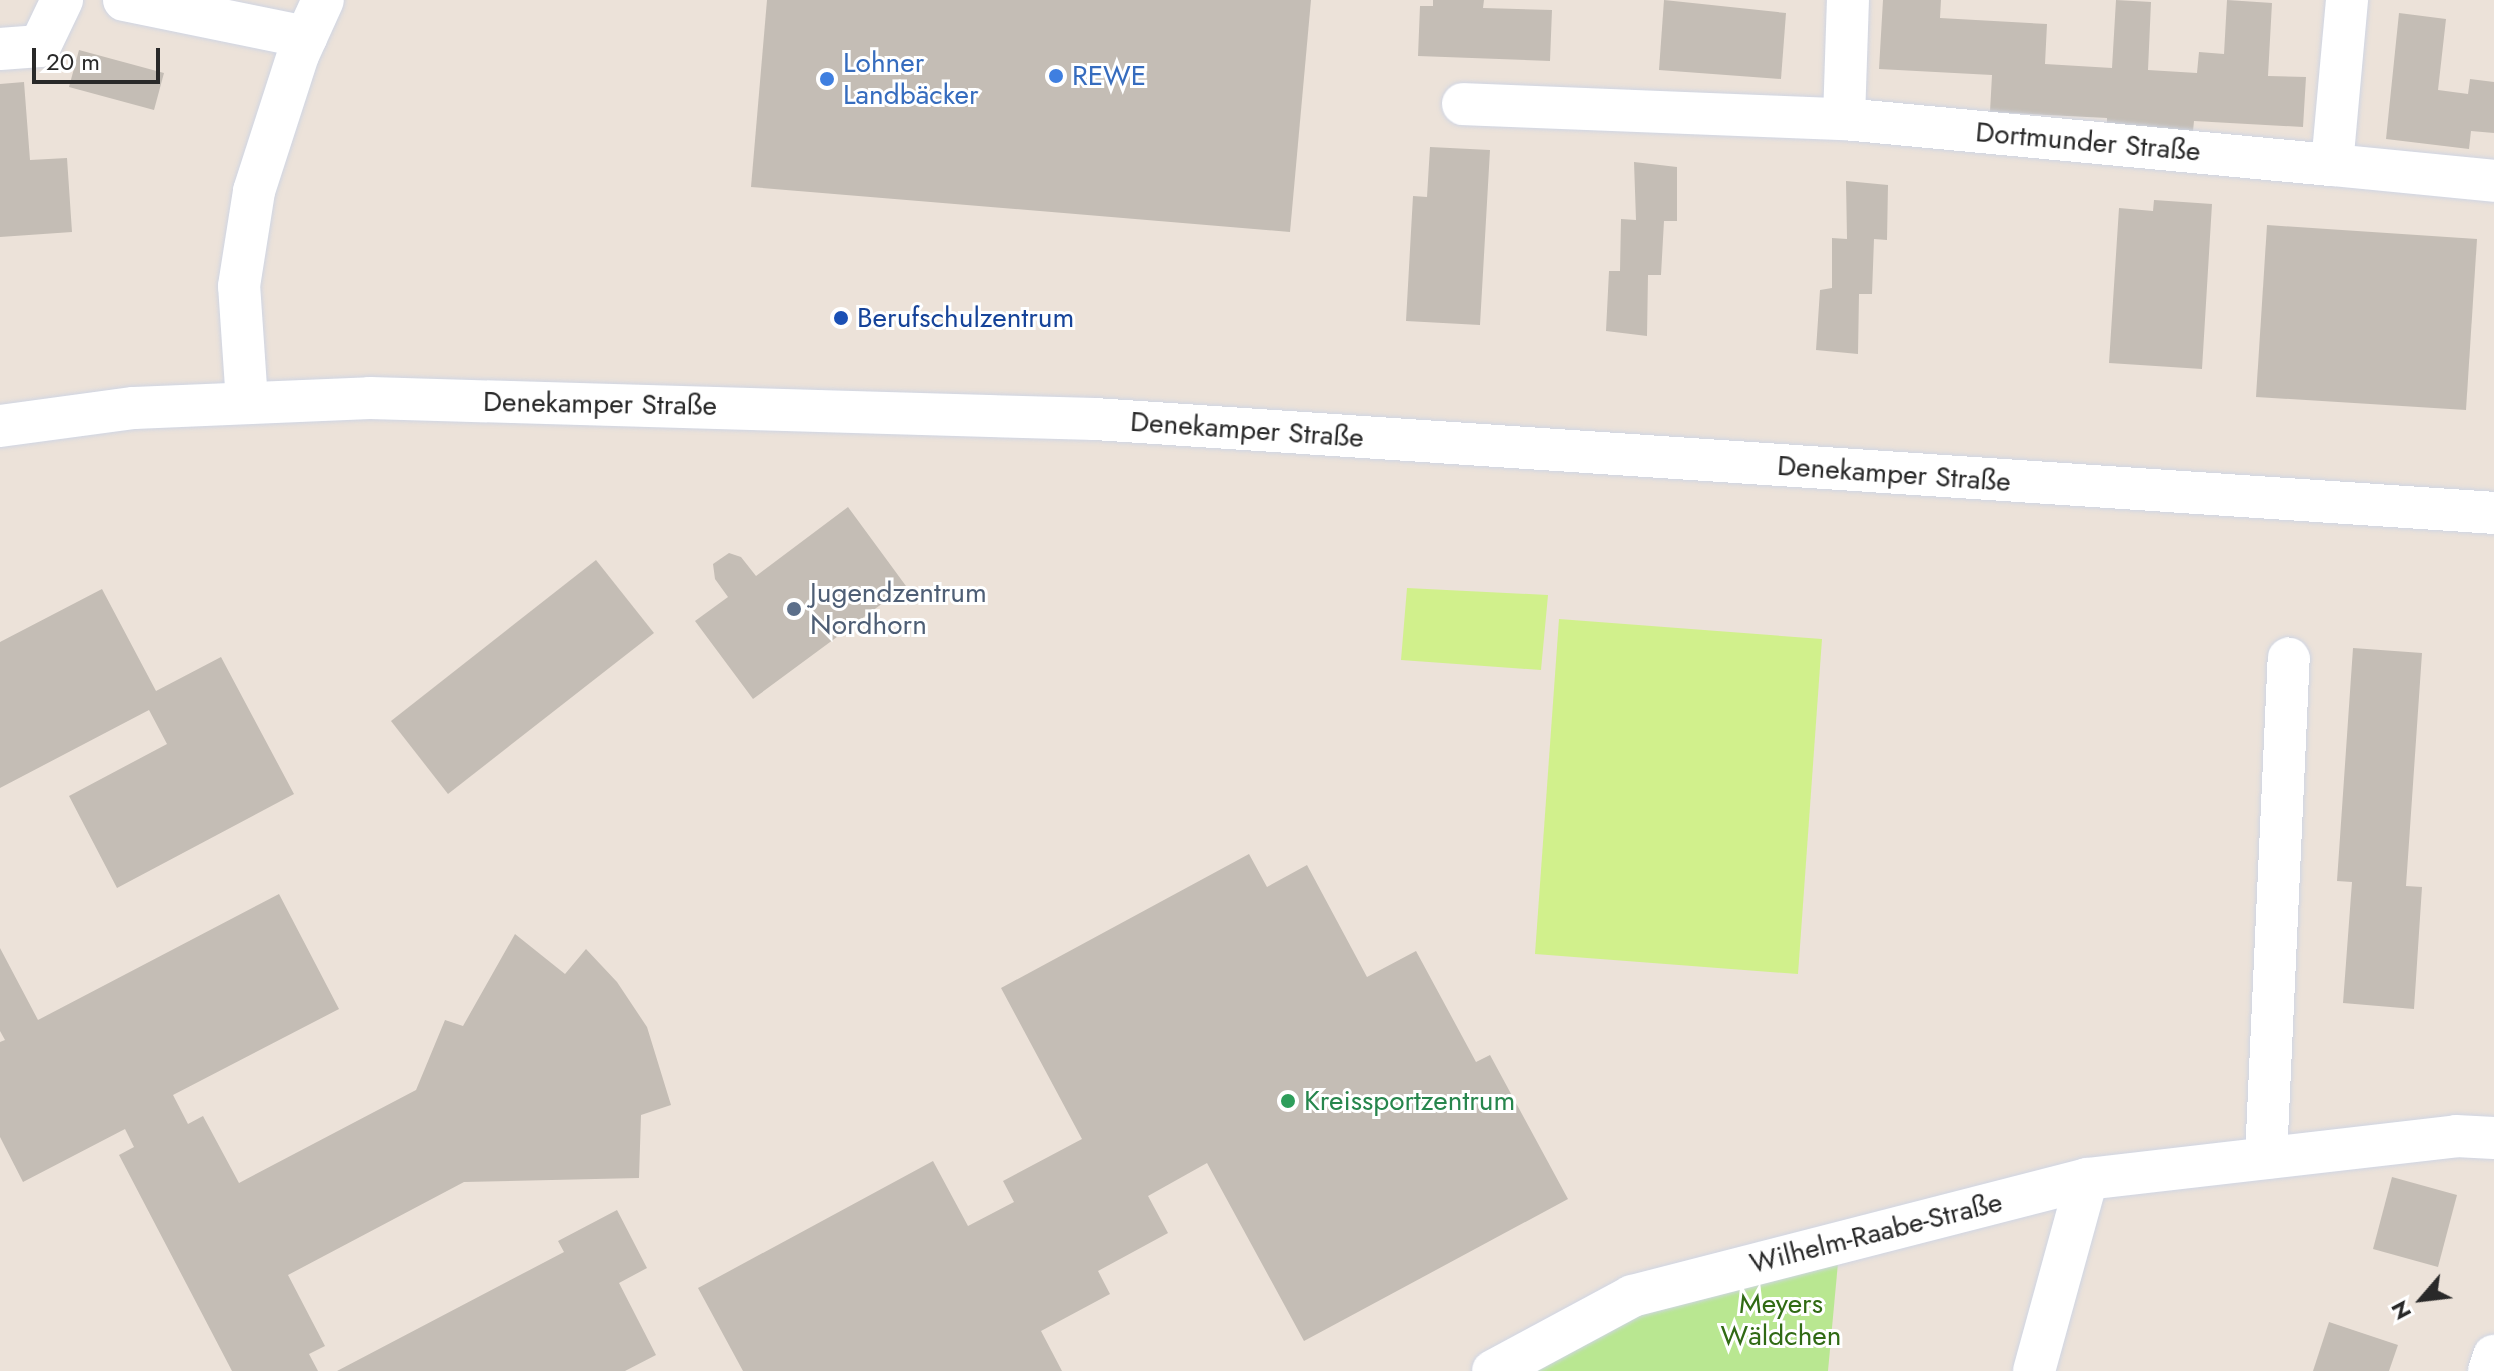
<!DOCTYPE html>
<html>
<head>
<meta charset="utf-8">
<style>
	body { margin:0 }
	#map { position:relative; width:2494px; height:1371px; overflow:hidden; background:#ece2d9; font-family:Jost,sans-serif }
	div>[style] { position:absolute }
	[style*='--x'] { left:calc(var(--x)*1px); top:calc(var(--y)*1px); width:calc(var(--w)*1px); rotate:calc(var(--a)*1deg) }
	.green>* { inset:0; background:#b9e791 }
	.pitch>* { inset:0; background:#d1f08c }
	.building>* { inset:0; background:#c4bdb5 }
	.roads { filter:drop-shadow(0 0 2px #cfd5e3) drop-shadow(0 0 2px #cfd5e3) }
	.minor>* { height:42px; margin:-21px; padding:0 21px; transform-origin:21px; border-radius:21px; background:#fff }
	.dots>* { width:22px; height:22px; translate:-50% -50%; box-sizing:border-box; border:4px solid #fff; border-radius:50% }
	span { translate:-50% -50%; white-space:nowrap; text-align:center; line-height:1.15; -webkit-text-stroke:6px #fff; paint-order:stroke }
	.shop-label { font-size:28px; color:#366cbe }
	.left { translate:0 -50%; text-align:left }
	.street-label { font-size:28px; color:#292929 }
	.transit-label { font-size:28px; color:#164399 }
	.service-label { font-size:28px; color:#4e5e75 }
	.leisure-label { font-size:28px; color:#27864d }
	.park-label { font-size:28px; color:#306a14 }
	.north { position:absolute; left:2382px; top:1259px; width:80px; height:80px; -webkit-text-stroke:6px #fff; paint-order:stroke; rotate:242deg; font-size:22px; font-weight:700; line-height:32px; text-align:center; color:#292929 }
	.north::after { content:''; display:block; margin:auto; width:28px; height:36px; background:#292929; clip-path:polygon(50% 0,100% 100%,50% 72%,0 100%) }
	.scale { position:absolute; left:32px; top:48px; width:128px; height:36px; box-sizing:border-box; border:4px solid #292929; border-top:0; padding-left:10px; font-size:24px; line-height:28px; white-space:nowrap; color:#292929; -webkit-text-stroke:6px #fff; paint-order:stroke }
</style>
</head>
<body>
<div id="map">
	<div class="green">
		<i style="clip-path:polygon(1839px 1252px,1828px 1371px,1537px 1371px,1637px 1304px)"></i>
	</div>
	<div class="pitch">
		<i style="clip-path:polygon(1407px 588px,1548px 595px,1541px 670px,1401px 660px)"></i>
		<i style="clip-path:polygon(1559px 619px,1822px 639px,1798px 974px,1535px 954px)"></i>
	</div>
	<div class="building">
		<i style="clip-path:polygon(767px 0,1311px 0,1290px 232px,751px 187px)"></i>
		<i style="clip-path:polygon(1433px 0,1484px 0,1483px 8px,1552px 10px,1550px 61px,1418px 56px,1420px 6px,1433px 6px)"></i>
		<i style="clip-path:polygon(1664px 0,1786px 13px,1781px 79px,1659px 70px)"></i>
		<i style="clip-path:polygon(1883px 0,1941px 0,1940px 18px,2047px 24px,2045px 64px,2112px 68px,2116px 0,2151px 2px,2148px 70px,2197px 73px,2199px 52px,2224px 54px,2227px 0,2272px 3px,2268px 76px,2306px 77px,2303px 127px,2194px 121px,2193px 131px,2107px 127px,2107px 118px,1990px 112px,1992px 75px,1879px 69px)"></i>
		<i style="clip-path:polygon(2399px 13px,2446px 19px,2438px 90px,2468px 94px,2470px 79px,2494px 82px,2494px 133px,2471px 131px,2469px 149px,2386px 139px)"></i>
		<i style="clip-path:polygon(79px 50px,164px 73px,154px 110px,69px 87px)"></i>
		<i style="clip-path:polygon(24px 82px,30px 160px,67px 158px,72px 232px,0 237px,0 84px)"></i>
		<i style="clip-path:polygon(1430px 147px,1490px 150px,1480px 325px,1406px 321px,1413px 196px,1427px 197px)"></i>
		<i style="clip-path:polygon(1634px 162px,1677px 167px,1677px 221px,1664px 221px,1661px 275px,1648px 275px,1647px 336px,1606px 331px,1609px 271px,1620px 271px,1621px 219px,1636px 220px)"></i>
		<i style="clip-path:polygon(1846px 181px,1888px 185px,1887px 240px,1874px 239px,1872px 294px,1859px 294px,1858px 354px,1816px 350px,1820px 290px,1832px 288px,1832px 238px,1847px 239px)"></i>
		<i style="clip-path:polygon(2154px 200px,2212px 204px,2202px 369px,2109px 363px,2119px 208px,2153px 211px)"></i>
		<i style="clip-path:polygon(2267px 225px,2477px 239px,2466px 410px,2256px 397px)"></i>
		<i style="clip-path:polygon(848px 507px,906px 586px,753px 699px,695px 621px,728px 597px,715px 579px,713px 564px,729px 553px,741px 557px,756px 576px)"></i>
		<i style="clip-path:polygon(596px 560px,654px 633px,448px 794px,391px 721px)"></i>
		<i style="clip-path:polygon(102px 589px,156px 691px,221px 657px,294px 794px,117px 888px,69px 796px,167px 744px,149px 710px,0 788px,0 642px)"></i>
		<i style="clip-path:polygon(2353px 648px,2422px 653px,2406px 886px,2422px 887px,2414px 1009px,2343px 1003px,2352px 882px,2337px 881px)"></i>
		<i style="clip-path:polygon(1249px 854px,1267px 887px,1307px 865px,1367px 977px,1416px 951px,1476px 1062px,1490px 1055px,1568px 1199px,1304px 1341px,1207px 1163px,1148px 1196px,1168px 1233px,1098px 1271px,1110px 1294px,1041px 1331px,1062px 1371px,743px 1371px,698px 1288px,933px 1161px,968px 1226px,1014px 1202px,1003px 1181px,1082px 1139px,1001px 988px)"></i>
		<i style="clip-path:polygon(279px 894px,339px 1009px,173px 1095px,188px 1124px,203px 1116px,239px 1183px,416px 1090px,445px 1020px,463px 1026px,515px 934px,565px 974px,586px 949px,617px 982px,647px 1027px,671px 1105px,641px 1115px,639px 1178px,464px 1182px,288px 1275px,325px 1346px,309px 1354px,318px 1371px,232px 1371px,119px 1155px,134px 1147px,125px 1129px,23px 1182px,0 1137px,0 1042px,5px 1040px,0 1031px,0 948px,38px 1020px)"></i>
		<i style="clip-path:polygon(2392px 1177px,2457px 1195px,2438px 1267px,2373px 1249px)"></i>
		<i style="clip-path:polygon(617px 1210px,647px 1268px,619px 1283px,656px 1355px,625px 1371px,337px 1371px,564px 1252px,558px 1241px)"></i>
		<i style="clip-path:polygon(2329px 1322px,2398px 1345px,2389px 1371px,2313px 1371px)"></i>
	</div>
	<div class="roads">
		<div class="minor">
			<i style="--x:124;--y:0;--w:186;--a:11.5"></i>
			<i style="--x:0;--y:49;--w:40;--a:-4.3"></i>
			<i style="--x:40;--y:46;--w:51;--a:-64.4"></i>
			<i style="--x:1463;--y:104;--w:381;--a:2.3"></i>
			<i style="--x:1844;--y:119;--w:490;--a:5.4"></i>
			<i style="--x:2332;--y:165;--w:166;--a:-84.8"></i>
			<i style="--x:1844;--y:119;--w:119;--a:-88.1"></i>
			<i style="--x:2332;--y:165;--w:163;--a:5.6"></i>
			<i style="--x:247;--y:402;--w:116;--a:-93.9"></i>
			<i style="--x:239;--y:286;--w:96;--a:-81"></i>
			<i style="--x:254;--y:191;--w:143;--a:-72.1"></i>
			<i style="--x:298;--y:55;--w:60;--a:-65.6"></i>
			<i style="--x:0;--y:426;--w:135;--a:-7.7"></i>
			<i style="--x:134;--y:408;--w:236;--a:-2.4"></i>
			<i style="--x:370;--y:398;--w:725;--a:1.66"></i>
			<i style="--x:1095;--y:419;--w:1402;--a:3.84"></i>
			<i style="--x:2266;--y:1158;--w:500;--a:-87.4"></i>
			<i style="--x:1493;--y:1371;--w:158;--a:-28.3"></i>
			<i style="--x:1632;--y:1296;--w:470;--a:-14.4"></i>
			<i style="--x:2087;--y:1179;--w:371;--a:-6.6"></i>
			<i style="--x:2456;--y:1136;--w:38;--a:3"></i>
			<i style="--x:2034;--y:1371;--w:199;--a:-74.6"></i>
			<i style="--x:2489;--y:1371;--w:16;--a:-72"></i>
		</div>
	</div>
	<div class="dots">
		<i style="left:1056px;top:76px;background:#3f7fe0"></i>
		<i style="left:827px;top:79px;background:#3f7fe0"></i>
		<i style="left:841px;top:318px;background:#1a4fb4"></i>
		<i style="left:794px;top:609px;background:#5c6f8a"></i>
		<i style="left:1288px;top:1101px;background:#2e9e5b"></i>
	</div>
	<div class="shop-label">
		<span class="left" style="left:843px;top:79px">Lohner<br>Landbäcker</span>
		<span class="left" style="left:1072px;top:76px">REWE</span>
	</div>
	<div class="street-label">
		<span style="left:2088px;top:142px;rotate:5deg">Dortmunder Straße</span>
		<span style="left:600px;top:404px;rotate:1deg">Denekamper Straße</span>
		<span style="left:1247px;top:430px;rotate:4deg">Denekamper Straße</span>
		<span style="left:1894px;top:474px;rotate:4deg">Denekamper Straße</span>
		<span style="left:1876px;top:1233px;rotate:-14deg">Wilhelm-Raabe-Straße</span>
	</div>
	<div class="transit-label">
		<span class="left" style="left:857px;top:318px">Berufschulzentrum</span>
	</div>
	<div class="service-label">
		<span class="left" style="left:810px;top:609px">Jugendzentrum<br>Nordhorn</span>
	</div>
	<div class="leisure-label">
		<span class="left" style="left:1304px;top:1101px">Kreissportzentrum</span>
	</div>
	<div class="park-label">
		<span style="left:1781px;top:1320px">Meyers<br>Wäldchen</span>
	</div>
	<div class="north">N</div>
	<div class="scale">20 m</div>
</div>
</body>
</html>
